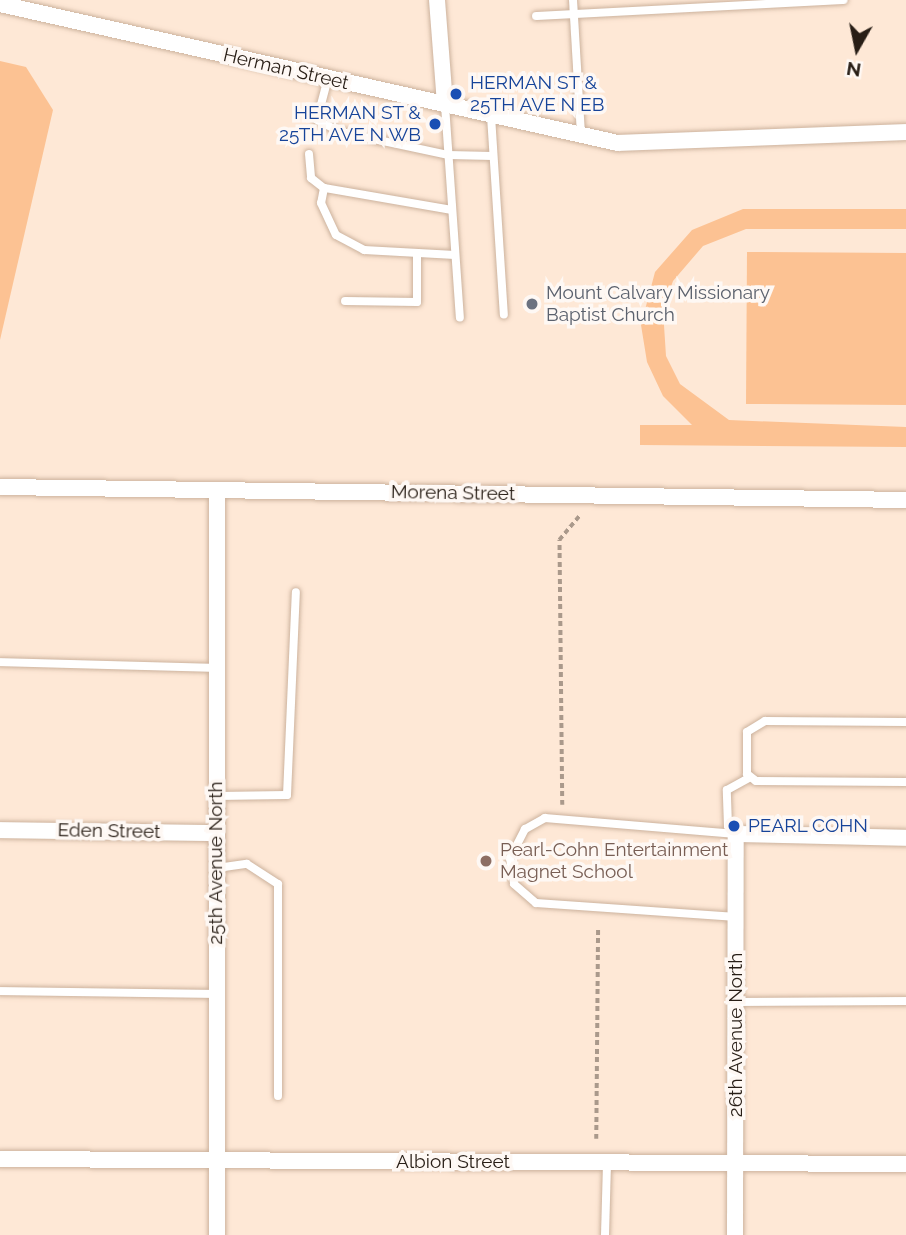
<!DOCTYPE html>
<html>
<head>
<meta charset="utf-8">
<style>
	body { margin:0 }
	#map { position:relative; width:906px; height:1235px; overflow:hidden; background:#fee8d6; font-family:Raleway,sans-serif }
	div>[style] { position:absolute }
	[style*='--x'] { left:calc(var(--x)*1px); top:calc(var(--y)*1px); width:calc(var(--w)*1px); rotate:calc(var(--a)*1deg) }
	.green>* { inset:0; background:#fcc293 }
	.path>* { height:3.5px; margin-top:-1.75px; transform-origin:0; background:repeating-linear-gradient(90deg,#aa998b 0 5px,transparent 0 8.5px) }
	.roads { filter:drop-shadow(0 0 2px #ccb29d) drop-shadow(0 0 2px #ccb29d) }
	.service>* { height:8px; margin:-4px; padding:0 4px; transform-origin:4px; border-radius:4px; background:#fff }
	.minor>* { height:16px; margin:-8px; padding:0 8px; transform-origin:8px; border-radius:8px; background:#fff }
	.dots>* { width:19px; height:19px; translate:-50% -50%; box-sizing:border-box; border:4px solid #fef8f4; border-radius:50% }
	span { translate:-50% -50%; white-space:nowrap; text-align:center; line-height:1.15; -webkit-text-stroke:7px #fef8f4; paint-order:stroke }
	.street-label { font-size:19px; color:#281e16 }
	.transit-label { font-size:19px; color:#164399 }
	.left { translate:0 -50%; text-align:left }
	.right { translate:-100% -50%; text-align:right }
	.worship-label { font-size:19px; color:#5b616d }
	.education-label { font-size:19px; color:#785e54 }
	.north { position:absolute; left:822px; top:14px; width:70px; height:70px; -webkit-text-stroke:5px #fef8f4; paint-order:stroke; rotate:189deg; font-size:19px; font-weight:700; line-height:28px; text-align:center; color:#281e16 }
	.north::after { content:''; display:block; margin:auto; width:24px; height:32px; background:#281e16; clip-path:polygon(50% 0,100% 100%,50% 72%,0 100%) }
</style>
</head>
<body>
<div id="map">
	<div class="green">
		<i style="clip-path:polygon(0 61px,26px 67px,53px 110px,0 340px)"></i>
		<i style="clip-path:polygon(743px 209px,906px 209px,906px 229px,746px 229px,703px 246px,673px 281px,663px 310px,666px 356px,680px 384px,729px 420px,906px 427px,906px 447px,640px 445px,640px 425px,692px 425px,663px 396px,647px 362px,641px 325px,655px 272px,692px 230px)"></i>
		<i style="clip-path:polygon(747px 252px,906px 253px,906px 405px,746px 404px)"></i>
	</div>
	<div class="path">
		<i style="--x:562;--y:805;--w:265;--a:-90.6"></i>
		<i style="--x:559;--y:540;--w:31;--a:-50"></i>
		<i style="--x:596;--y:1139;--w:209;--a:-89.5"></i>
	</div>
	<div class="roads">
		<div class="service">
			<i style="--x:573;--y:0;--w:136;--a:86.6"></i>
			<i style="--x:536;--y:16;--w:308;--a:-3"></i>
			<i style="--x:328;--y:78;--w:43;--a:104.7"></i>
			<i style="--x:317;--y:120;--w:27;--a:27"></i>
			<i style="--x:341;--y:132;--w:109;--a:12.1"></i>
			<i style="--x:448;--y:155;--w:45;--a:1.3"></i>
			<i style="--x:445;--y:105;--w:213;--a:86"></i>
			<i style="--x:491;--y:116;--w:199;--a:86.3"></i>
			<i style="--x:309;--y:154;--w:24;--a:85"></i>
			<i style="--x:311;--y:178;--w:16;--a:38"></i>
			<i style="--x:452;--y:210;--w:130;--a:-170.2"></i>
			<i style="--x:324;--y:188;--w:15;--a:101"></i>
			<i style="--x:321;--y:203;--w:35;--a:65"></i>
			<i style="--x:336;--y:235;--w:32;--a:28"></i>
			<i style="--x:364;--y:250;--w:91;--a:3.1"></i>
			<i style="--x:345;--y:301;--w:72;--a:0.8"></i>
			<i style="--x:417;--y:302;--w:49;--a:-90"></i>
			<i style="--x:0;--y:662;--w:215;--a:1.6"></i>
			<i style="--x:906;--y:722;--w:141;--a:-179.6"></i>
			<i style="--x:765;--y:721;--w:21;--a:149"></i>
			<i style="--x:747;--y:732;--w:42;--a:90"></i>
			<i style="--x:747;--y:774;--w:11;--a:38"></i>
			<i style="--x:756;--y:781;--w:150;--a:0.4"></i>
			<i style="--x:217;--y:796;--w:70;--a:-0.8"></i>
			<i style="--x:287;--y:795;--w:203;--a:-87.5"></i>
			<i style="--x:736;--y:834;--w:192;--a:-175.2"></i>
			<i style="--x:545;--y:818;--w:23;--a:151"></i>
			<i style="--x:525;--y:829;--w:33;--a:117"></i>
			<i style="--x:510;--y:858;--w:26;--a:81"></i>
			<i style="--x:514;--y:884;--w:29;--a:41"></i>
			<i style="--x:536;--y:903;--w:201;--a:4"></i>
			<i style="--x:736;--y:834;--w:11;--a:-135"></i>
			<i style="--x:728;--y:826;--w:36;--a:-92"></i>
			<i style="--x:727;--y:790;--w:26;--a:-29"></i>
			<i style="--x:217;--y:868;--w:30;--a:-8"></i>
			<i style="--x:247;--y:864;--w:37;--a:33"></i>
			<i style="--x:278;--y:884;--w:212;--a:90"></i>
			<i style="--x:0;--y:991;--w:215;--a:0.8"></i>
			<i style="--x:737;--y:1002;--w:169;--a:-0.3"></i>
			<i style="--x:605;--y:1235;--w:73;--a:-88.4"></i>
		</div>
		<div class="minor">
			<i style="--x:437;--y:0;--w:105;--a:85.6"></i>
			<i style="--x:0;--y:4;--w:633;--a:12.68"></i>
			<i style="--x:618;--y:143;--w:288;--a:-2.2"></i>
			<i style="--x:0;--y:487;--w:906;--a:0.82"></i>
			<i style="--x:0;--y:830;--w:217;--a:0.8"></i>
			<i style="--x:0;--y:1159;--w:906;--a:0.32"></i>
			<i style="--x:217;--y:1235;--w:745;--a:-90"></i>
			<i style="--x:735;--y:1235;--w:401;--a:-89.9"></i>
			<i style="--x:736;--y:834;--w:170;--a:1.3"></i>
		</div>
	</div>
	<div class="dots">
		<i style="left:456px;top:94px;background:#1a4fb4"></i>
		<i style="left:435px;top:124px;background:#1a4fb4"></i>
		<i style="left:532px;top:304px;background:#6b7280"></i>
		<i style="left:734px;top:826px;background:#1a4fb4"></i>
		<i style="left:486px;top:861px;background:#8d6e63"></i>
	</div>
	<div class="street-label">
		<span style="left:286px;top:69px;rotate:13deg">Herman Street</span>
		<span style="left:453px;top:493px;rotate:1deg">Morena Street</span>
		<span style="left:109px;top:831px;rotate:1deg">Eden Street</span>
		<span style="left:216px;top:863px;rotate:-90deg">25th Avenue North</span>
		<span style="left:736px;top:1035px;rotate:-90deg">26th Avenue North</span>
		<span style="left:453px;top:1162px">Albion Street</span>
	</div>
	<div class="transit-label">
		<span class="left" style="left:470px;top:94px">HERMAN ST &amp;<br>25TH AVE N EB</span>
		<span class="right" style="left:421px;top:124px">HERMAN ST &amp;<br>25TH AVE N WB</span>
		<span class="left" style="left:748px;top:826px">PEARL COHN</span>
	</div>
	<div class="worship-label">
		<span class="left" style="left:546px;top:304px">Mount Calvary Missionary<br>Baptist Church</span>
	</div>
	<div class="education-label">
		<span class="left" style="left:500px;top:861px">Pearl-Cohn Entertainment<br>Magnet School</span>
	</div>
	<div class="north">N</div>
</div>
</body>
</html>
